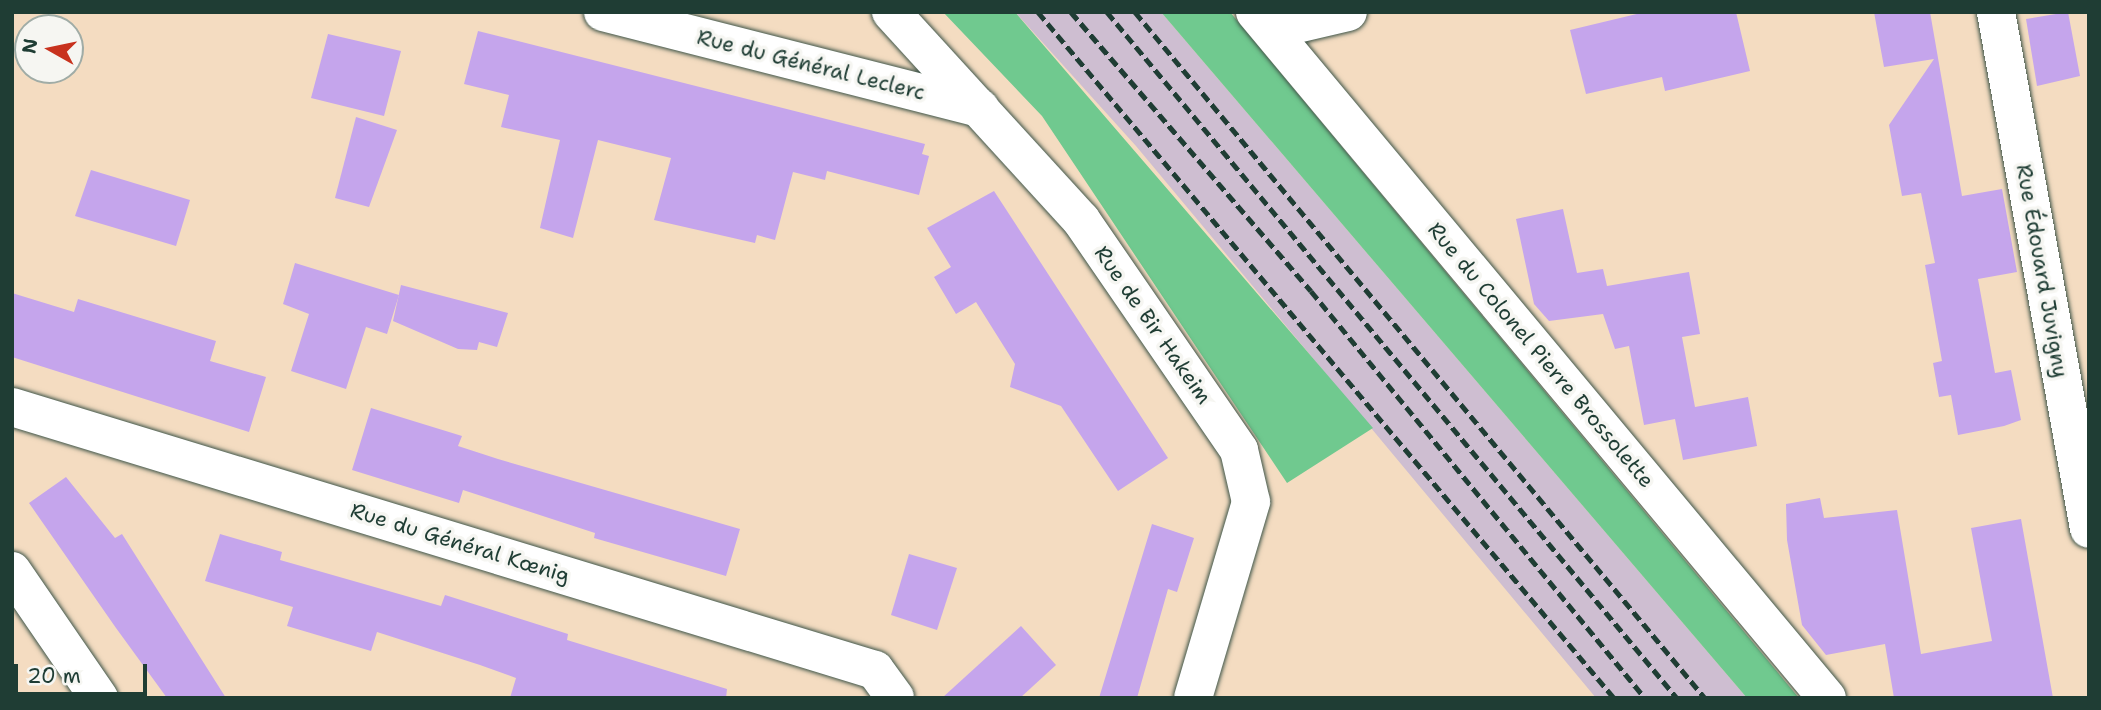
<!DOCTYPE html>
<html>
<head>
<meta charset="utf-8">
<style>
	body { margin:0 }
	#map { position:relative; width:2101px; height:710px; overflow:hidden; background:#f4dcc1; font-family:"Shantell Sans",sans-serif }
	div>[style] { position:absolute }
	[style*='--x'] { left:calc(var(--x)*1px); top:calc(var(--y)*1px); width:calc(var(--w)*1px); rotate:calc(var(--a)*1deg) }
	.industrial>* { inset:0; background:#cebed1 }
	.green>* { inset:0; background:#70c98f }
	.building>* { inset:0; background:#c5a5ec }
	.roads { filter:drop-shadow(0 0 2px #3f5549) drop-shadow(0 0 2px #3f5549) }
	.minor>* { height:38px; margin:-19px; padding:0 19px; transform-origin:19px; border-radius:19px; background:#fff }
	.rail>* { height:5px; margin-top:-2.5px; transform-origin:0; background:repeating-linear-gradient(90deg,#1f3d34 0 10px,transparent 0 15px) }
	span { translate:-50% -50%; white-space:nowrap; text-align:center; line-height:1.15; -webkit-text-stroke:7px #f6f6f2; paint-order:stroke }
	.street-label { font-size:21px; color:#1f3d34 }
	.frame { position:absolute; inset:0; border:14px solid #1f3d34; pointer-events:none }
	.north { position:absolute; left:14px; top:14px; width:70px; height:70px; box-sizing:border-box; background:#f6f6f2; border:2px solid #a0aca6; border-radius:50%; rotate:279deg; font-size:19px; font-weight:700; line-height:28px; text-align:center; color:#1f3d34 }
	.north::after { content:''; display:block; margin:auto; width:24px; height:32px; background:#c8321e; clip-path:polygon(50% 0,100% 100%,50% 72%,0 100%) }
	.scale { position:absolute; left:14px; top:664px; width:133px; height:32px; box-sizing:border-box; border:4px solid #1f3d34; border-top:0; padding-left:9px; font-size:21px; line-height:24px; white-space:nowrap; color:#1f3d34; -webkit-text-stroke:5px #f6f6f2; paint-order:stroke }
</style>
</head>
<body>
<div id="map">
	<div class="industrial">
		<i style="clip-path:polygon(1015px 12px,1161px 12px,1747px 698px,1596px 698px,1136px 146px)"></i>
	</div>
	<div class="green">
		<i style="clip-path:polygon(943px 12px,1015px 12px,1373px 428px,1287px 483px,1042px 116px)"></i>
		<i style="clip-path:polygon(1161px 12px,1230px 12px,1799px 698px,1747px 698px)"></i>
	</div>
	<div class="building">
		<i style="clip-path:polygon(1645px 12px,1736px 12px,1750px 71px,1665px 91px,1662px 77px,1586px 94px,1570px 30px)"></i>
		<i style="clip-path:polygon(1874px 12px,1930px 12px,1962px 196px,2002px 189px,2017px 272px,1978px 279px,1995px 373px,2011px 370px,2021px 420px,2004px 426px,1958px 435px,1951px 395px,1939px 397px,1933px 363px,1942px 361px,1925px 265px,1935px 263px,1921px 193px,1902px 196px,1889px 125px,1934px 59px,1884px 67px)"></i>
		<i style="clip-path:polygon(2068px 12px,2080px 76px,2037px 86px,2026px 19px)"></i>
		<i style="clip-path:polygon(478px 31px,925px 144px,922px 154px,929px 156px,919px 195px,827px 171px,825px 180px,793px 172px,775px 240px,757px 235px,755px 243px,654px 220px,671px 158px,598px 140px,573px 238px,540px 228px,560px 140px,501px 127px,509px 95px,464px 84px)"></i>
		<i style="clip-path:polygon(328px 34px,401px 51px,384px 116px,311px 98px)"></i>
		<i style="clip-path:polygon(356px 117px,397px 130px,369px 207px,335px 198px)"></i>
		<i style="clip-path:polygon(91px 170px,190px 200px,176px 246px,75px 216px)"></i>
		<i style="clip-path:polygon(994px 191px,1168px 458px,1118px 491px,1061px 406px,1010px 387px,1015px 364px,976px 302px,956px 314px,934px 277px,951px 267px,927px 228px)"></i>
		<i style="clip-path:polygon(1563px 209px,1577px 273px,1603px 269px,1607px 286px,1689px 272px,1700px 334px,1682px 337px,1695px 407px,1748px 397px,1757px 446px,1683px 460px,1675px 419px,1644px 425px,1629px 346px,1615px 349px,1603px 314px,1549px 321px,1534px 304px,1516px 219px)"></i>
		<i style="clip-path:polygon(295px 263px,399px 295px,387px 334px,366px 327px,346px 389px,291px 371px,309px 314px,283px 304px)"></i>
		<i style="clip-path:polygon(401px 285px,508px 313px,497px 347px,479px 342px,477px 350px,458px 349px,393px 321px)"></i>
		<i style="clip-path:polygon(12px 293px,74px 312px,78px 299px,216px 341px,210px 361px,266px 377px,249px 432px,12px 357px)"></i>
		<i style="clip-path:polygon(371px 408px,462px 436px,458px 446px,498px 459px,740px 529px,726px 576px,594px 538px,595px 533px,463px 490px,459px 503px,352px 470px)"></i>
		<i style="clip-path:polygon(66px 477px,115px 538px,122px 534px,226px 698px,167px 698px,116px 628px,29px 503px)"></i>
		<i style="clip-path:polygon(1820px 498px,1824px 518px,1897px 510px,1921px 654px,1992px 641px,1971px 528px,2021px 519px,2053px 698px,1894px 698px,1885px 644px,1826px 655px,1802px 625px,1787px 540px,1786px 504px)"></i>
		<i style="clip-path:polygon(1152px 524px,1194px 538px,1177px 592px,1168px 589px,1137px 698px,1099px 698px)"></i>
		<i style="clip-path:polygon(220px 534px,282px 552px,280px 560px,441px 606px,445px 595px,568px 634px,567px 640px,727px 689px,726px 698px,510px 698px,516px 678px,480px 665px,377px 632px,371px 651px,287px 626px,293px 607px,205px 581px)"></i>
		<i style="clip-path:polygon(909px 554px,957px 568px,937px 630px,891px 615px)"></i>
		<i style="clip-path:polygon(1021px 626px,1056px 665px,1020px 698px,942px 698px)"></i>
	</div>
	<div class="roads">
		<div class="minor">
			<i style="--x:603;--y:12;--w:389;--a:14.3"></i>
			<i style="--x:891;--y:12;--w:282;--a:47.6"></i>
			<i style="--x:1081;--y:220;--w:279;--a:55.5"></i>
			<i style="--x:1239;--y:450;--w:53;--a:77"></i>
			<i style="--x:1251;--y:502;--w:204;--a:106.5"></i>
			<i style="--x:1255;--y:12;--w:893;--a:50.18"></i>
			<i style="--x:1996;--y:12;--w:525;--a:79.8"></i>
			<i style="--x:1271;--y:30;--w:79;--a:-13.2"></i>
			<i style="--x:12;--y:407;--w:902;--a:16.95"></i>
			<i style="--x:875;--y:670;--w:34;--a:54"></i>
			<i style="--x:12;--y:571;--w:154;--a:55.6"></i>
		</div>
	</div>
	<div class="rail">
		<i style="--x:1038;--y:12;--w:896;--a:49.98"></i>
		<i style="--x:1071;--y:12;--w:368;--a:49.3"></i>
		<i style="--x:1311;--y:291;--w:527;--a:50.63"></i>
		<i style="--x:1107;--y:12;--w:892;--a:50.28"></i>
		<i style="--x:1135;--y:12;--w:892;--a:50.28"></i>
	</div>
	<div class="street-label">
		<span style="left:811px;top:65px;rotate:14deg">Rue du Général Leclerc</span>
		<span style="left:2042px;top:271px;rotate:80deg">Rue Édouard Juvigny</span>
		<span style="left:1153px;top:325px;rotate:55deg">Rue de Bir Hakeim</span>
		<span style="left:1541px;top:355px;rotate:50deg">Rue du Colonel Pierre Brossolette</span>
		<span style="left:460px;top:543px;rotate:17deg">Rue du Général Kœnig</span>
	</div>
	<div class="frame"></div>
	<div class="north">N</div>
	<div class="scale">20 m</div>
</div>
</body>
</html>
